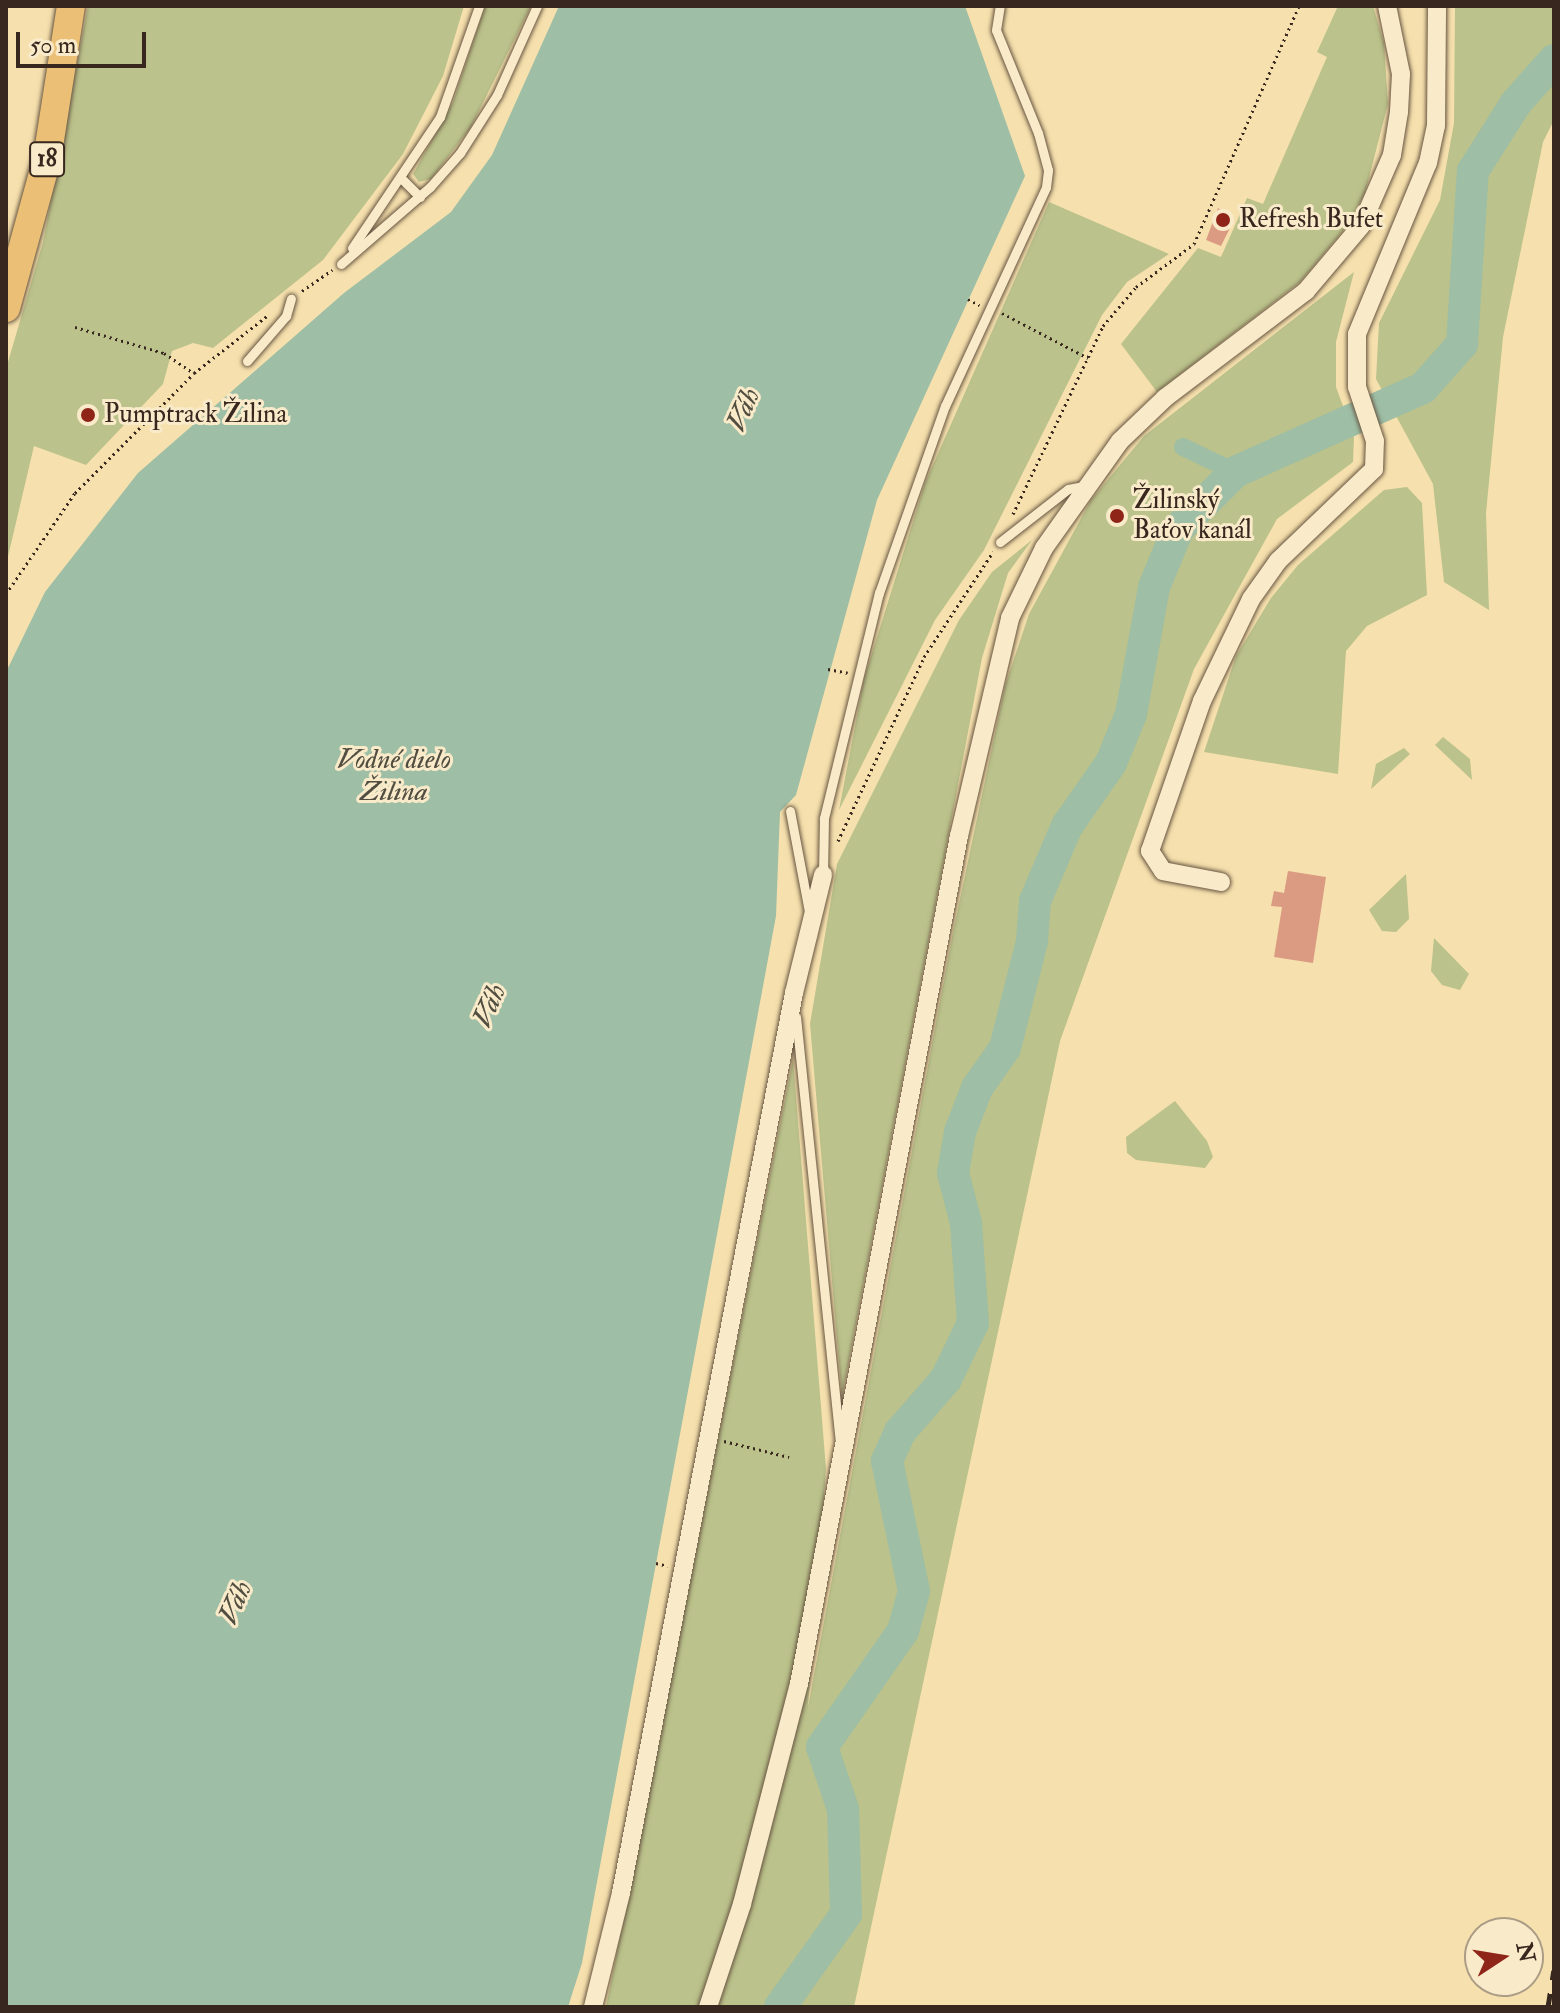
<!DOCTYPE html>
<html>
<head>
<meta charset="utf-8">
<style>
	body { margin:0 }
	#map { position:relative; width:1560px; height:2013px; overflow:hidden; background:#f6e0ad; font-family:"IM FELL Double Pica",serif }
	div>[style] { position:absolute }
	[style*='--x'] { left:calc(var(--x)*1px); top:calc(var(--y)*1px); width:calc(var(--w)*1px); rotate:calc(var(--a)*1deg) }
	.green>* { inset:0; background:#bbc28b }
	.water>* { inset:0; background:#9ebea5 }
	.canal>* { height:18px; margin:-9px; padding:0 9px; transform-origin:9px; border-radius:9px; background:#9ebea5 }
	.river>* { height:32px; margin:-16px; padding:0 16px; transform-origin:16px; border-radius:16px; background:#9ebea5 }
	.building>* { inset:0; background:#da9b82 }
	.path>* { height:3px; margin-top:-1.5px; transform-origin:0; background:repeating-linear-gradient(90deg,#37271e 0 2px,transparent 0 6px) }
	.roads { filter:drop-shadow(0 0 2px #675542) drop-shadow(0 0 2px #675542) }
	.lane>* { height:9px; margin:-4.5px; padding:0 4.5px; transform-origin:4.5px; border-radius:4.5px; background:#f9ebca }
	.street>* { height:18px; margin:-9px; padding:0 9px; transform-origin:9px; border-radius:9px; background:#f9ebca }
	.primary>* { height:28px; margin:-14px; padding:0 14px; transform-origin:14px; border-radius:14px; background:#ebc076 }
	.rail>* { height:5px; margin-top:-2.5px; transform-origin:0; background:repeating-linear-gradient(90deg,#37271e 0 14px,transparent 0 28px) }
	.dots>* { width:22px; height:22px; translate:-50% -50%; box-sizing:border-box; border:4px solid #f9ebca; border-radius:50% }
	span { translate:-50% -50%; white-space:nowrap; text-align:center; line-height:1.15; -webkit-text-stroke:6px #f9ebca; paint-order:stroke }
	.shield-label span { padding:2px 6px; background:#f9ebca; border:2px solid; border-radius:6px; -webkit-text-stroke-width:0 }
	.shield-label { font-size:24px; color:#37271e; font-weight:700 }
	.poi-label { font-size:26px; color:#37271e }
	.left { translate:0 -50%; text-align:left }
	.water-label { font-size:28px; color:#514d40; font-style:italic }
	.frame { position:absolute; inset:0; border:8px solid #37271e; pointer-events:none }
	.north { position:absolute; left:1464px; top:1917px; width:80px; height:80px; box-sizing:border-box; background:#f9ebca; border:2px solid #ab9d85; border-radius:50%; rotate:78deg; font-size:22px; font-weight:700; line-height:32px; text-align:center; color:#37271e }
	.north::after { content:''; display:block; margin:auto; width:28px; height:36px; background:#8f2418; clip-path:polygon(50% 0,100% 100%,50% 72%,0 100%) }
	.scale { position:absolute; left:16px; top:32px; width:130px; height:36px; box-sizing:border-box; border:4px solid #37271e; border-top:0; padding-left:10px; font-size:24px; line-height:28px; white-space:nowrap; color:#37271e; -webkit-text-stroke:6px #f9ebca; paint-order:stroke }
</style>
</head>
<body>
<div id="map">
	<div class="green">
		<i style="clip-path:polygon(88px 6px,464px 6px,443px 76px,403px 154px,323px 260px,213px 348px,193px 343px,172px 351px,163px 384px,86px 465px,34px 446px,6px 565px,6px 369px,43px 242px)"></i>
		<i style="clip-path:polygon(485px 6px,531px 6px,471px 127px,431px 179px,419px 182px,413px 174px,453px 102px)"></i>
		<i style="clip-path:polygon(1338px 6px,1373px 6px,1384px 43px,1388px 104px,1365px 193px,1348px 225px,1300px 282px,1157px 392px,1121px 344px,1198px 248px,1221px 257px,1247px 198px,1263px 204px,1327px 57px,1317px 52px)"></i>
		<i style="clip-path:polygon(1455px 6px,1554px 6px,1554px 120px,1543px 142px,1503px 337px,1486px 513px,1489px 610px,1444px 582px,1433px 484px,1376px 379px,1379px 323px,1440px 200px,1454px 123px)"></i>
		<i style="clip-path:polygon(1049px 202px,1169px 254px,1127px 282px,1102px 315px,984px 550px,935px 620px,839px 810px,864px 679px,925px 483px)"></i>
		<i style="clip-path:polygon(1354px 272px,1336px 342px,1336px 387px,1354px 436px,1353px 462px,1277px 519px,1194px 669px,1060px 1041px,854px 2007px,606px 2007px,793px 1059px,826px 1469px,808px 1707px,953px 932px,1005px 686px,1029px 614px,1091px 500px,1144px 436px)"></i>
		<i style="clip-path:polygon(1407px 487px,1422px 503px,1427px 595px,1367px 626px,1346px 651px,1338px 774px,1204px 752px,1236px 656px,1271px 598px,1298px 565px,1384px 490px)"></i>
		<i style="clip-path:polygon(1032px 540px,1008px 573px,982px 658px,842px 1397px,810px 1024px,837px 864px,959px 620px,992px 572px)"></i>
		<i style="clip-path:polygon(1443px 737px,1470px 759px,1472px 780px,1435px 745px)"></i>
		<i style="clip-path:polygon(1404px 748px,1410px 754px,1371px 789px,1376px 764px)"></i>
		<i style="clip-path:polygon(1406px 874px,1409px 919px,1396px 932px,1382px 931px,1369px 910px)"></i>
		<i style="clip-path:polygon(1434px 938px,1469px 974px,1460px 990px,1442px 985px,1431px 971px)"></i>
		<i style="clip-path:polygon(1175px 1101px,1207px 1141px,1213px 1157px,1205px 1168px,1136px 1160px,1127px 1153px,1126px 1137px)"></i>
	</div>
	<div class="water">
		<i style="clip-path:polygon(559px 6px,965px 6px,1025px 176px,877px 500px,796px 795px,780px 812px,776px 916px,582px 1963px,568px 2007px,6px 2007px,6px 672px,45px 592px,138px 473px,344px 293px,451px 212px,492px 155px)"></i>
	</div>
	<div class="canal">
		<i style="--x:1183;--y:447;--w:58;--a:25.7"></i>
	</div>
	<div class="river">
		<i style="--x:780;--y:2007;--w:114;--a:-54.6"></i>
		<i style="--x:846;--y:1914;--w:105;--a:-91.6"></i>
		<i style="--x:843;--y:1809;--w:65;--a:-108.7"></i>
		<i style="--x:822;--y:1747;--w:141;--a:-55.1"></i>
		<i style="--x:903;--y:1631;--w:41;--a:-74.6"></i>
		<i style="--x:914;--y:1591;--w:133;--a:-101.7"></i>
		<i style="--x:887;--y:1461;--w:32;--a:-66"></i>
		<i style="--x:900;--y:1432;--w:70;--a:-49"></i>
		<i style="--x:946;--y:1379;--w:62;--a:-64.3"></i>
		<i style="--x:973;--y:1323;--w:100;--a:-94"></i>
		<i style="--x:966;--y:1223;--w:52;--a:-104.6"></i>
		<i style="--x:953;--y:1173;--w:42;--a:-80.3"></i>
		<i style="--x:960;--y:1132;--w:47;--a:-68.9"></i>
		<i style="--x:977;--y:1088;--w:49;--a:-55"></i>
		<i style="--x:1005;--y:1048;--w:110;--a:-75.8"></i>
		<i style="--x:1032;--y:941;--w:40;--a:-85.7"></i>
		<i style="--x:1035;--y:901;--w:82;--a:-66.9"></i>
		<i style="--x:1067;--y:826;--w:77;--a:-55.1"></i>
		<i style="--x:1111;--y:763;--w:53;--a:-67.8"></i>
		<i style="--x:1131;--y:714;--w:129;--a:-79.7"></i>
		<i style="--x:1154;--y:587;--w:63;--a:-67.5"></i>
		<i style="--x:1178;--y:529;--w:81;--a:-45"></i>
		<i style="--x:1235;--y:472;--w:206;--a:-24.1"></i>
		<i style="--x:1423;--y:388;--w:59;--a:-48.4"></i>
		<i style="--x:1462;--y:344;--w:173;--a:-86.4"></i>
		<i style="--x:1473;--y:171;--w:80;--a:-57.7"></i>
		<i style="--x:1516;--y:103;--w:57;--a:-48.5"></i>
	</div>
	<div class="building">
		<i style="clip-path:polygon(1218px 208px,1234px 220px,1221px 246px,1206px 240px)"></i>
		<i style="clip-path:polygon(1288px 871px,1326px 877px,1313px 963px,1274px 957px,1282px 907px,1271px 906px,1274px 891px,1284px 893px)"></i>
	</div>
	<div class="path">
		<i style="--x:302;--y:291;--w:37;--a:-35"></i>
		<i style="--x:968;--y:299;--w:13;--a:29"></i>
		<i style="--x:1002;--y:313;--w:97;--a:27.6"></i>
		<i style="--x:75;--y:327;--w:93;--a:16.3"></i>
		<i style="--x:164;--y:353;--w:36;--a:34"></i>
		<i style="--x:1013;--y:514;--w:208;--a:-64.4"></i>
		<i style="--x:1103;--y:326;--w:51;--a:-49.8"></i>
		<i style="--x:1136;--y:287;--w:72;--a:-36.6"></i>
		<i style="--x:1194;--y:244;--w:260;--a:-66.2"></i>
		<i style="--x:6;--y:594;--w:122;--a:-55.7"></i>
		<i style="--x:75;--y:493;--w:169;--a:-45.2"></i>
		<i style="--x:194;--y:373;--w:93;--a:-38"></i>
		<i style="--x:828;--y:669;--w:20;--a:11"></i>
		<i style="--x:838;--y:841;--w:203;--a:-64.9"></i>
		<i style="--x:924;--y:657;--w:126;--a:-56.7"></i>
		<i style="--x:724;--y:1441;--w:67;--a:13.8"></i>
		<i style="--x:656;--y:1563;--w:12;--a:14"></i>
	</div>
	<div class="roads">
		<div class="lane">
			<i style="--x:403;--y:180;--w:24;--a:45"></i>
			<i style="--x:352;--y:248;--w:158;--a:-56.1"></i>
			<i style="--x:440;--y:117;--w:118;--a:-70.6"></i>
			<i style="--x:341;--y:264;--w:118;--a:-40.9"></i>
			<i style="--x:430;--y:187;--w:45;--a:-48.6"></i>
			<i style="--x:460;--y:153;--w:69;--a:-57.5"></i>
			<i style="--x:497;--y:95;--w:98;--a:-65.8"></i>
			<i style="--x:247;--y:361;--w:60;--a:-49.1"></i>
			<i style="--x:286;--y:316;--w:18;--a:-74"></i>
			<i style="--x:1000;--y:542;--w:86;--a:-37.9"></i>
			<i style="--x:1068;--y:489;--w:16;--a:-11"></i>
			<i style="--x:790;--y:811;--w:103;--a:79.3"></i>
			<i style="--x:823;--y:875;--w:57;--a:-89"></i>
			<i style="--x:824;--y:818;--w:232;--a:-76.3"></i>
			<i style="--x:879;--y:593;--w:198;--a:-70.6"></i>
			<i style="--x:945;--y:406;--w:241;--a:-65.2"></i>
			<i style="--x:1046;--y:187;--w:17;--a:-83"></i>
			<i style="--x:1048;--y:170;--w:38;--a:-105"></i>
			<i style="--x:1038;--y:133;--w:111;--a:-112.2"></i>
			<i style="--x:996;--y:30;--w:24;--a:-81"></i>
			<i style="--x:796;--y:1017;--w:428;--a:84.1"></i>
		</div>
		<div class="street">
			<i style="--x:1221;--y:882;--w:59;--a:-169.3"></i>
			<i style="--x:1163;--y:871;--w:24;--a:-123"></i>
			<i style="--x:1150;--y:851;--w:159;--a:-70.9"></i>
			<i style="--x:1202;--y:701;--w:113;--a:-64.3"></i>
			<i style="--x:1251;--y:599;--w:47;--a:-54.6"></i>
			<i style="--x:1278;--y:561;--w:133;--a:-43.8"></i>
			<i style="--x:1374;--y:469;--w:28;--a:-88"></i>
			<i style="--x:1375;--y:441;--w:57;--a:-108.4"></i>
			<i style="--x:1357;--y:387;--w:53;--a:-90"></i>
			<i style="--x:1357;--y:334;--w:185;--a:-67.5"></i>
			<i style="--x:1428;--y:163;--w:38;--a:-78"></i>
			<i style="--x:1436;--y:126;--w:120;--a:-89.5"></i>
			<i style="--x:593;--y:2007;--w:117;--a:-76.2"></i>
			<i style="--x:621;--y:1893;--w:916;--a:-79.12"></i>
			<i style="--x:794;--y:993;--w:122;--a:-76.2"></i>
			<i style="--x:708;--y:2007;--w:108;--a:-71.7"></i>
			<i style="--x:742;--y:1904;--w:227;--a:-75.5"></i>
			<i style="--x:799;--y:1684;--w:863;--a:-79.32"></i>
			<i style="--x:959;--y:836;--w:224;--a:-76.8"></i>
			<i style="--x:1010;--y:618;--w:78;--a:-64.1"></i>
			<i style="--x:1044;--y:548;--w:131;--a:-54.6"></i>
			<i style="--x:1120;--y:441;--w:62;--a:-43.7"></i>
			<i style="--x:1165;--y:398;--w:177;--a:-37.2"></i>
			<i style="--x:1306;--y:291;--w:85;--a:-49.8"></i>
			<i style="--x:1361;--y:226;--w:77;--a:-66.4"></i>
			<i style="--x:1392;--y:155;--w:44;--a:-80.8"></i>
			<i style="--x:1399;--y:112;--w:38;--a:-87"></i>
			<i style="--x:1401;--y:74;--w:69;--a:-101.6"></i>
		</div>
		<div class="primary">
			<i style="--x:6;--y:308;--w:155;--a:-74.6"></i>
			<i style="--x:47;--y:159;--w:155;--a:-81.1"></i>
		</div>
	</div>
	<div class="rail">
		<i style="--x:1548;--y:2007;--w:37;--a:-81"></i>
	</div>
	<div class="dots">
		<i style="left:1223px;top:220px;background:#8f2418"></i>
		<i style="left:88px;top:415px;background:#8f2418"></i>
		<i style="left:1117px;top:516px;background:#8f2418"></i>
	</div>
	<div class="shield-label">
		<span style="left:47px;top:159px">18</span>
	</div>
	<div class="poi-label">
		<span class="left" style="left:1239px;top:220px">Refresh Bufet</span>
		<span class="left" style="left:104px;top:415px">Pumptrack Žilina</span>
		<span class="left" style="left:1133px;top:516px">Žilinský<br>Baťov kanál</span>
	</div>
	<div class="water-label">
		<span style="left:744px;top:410px;rotate:-67deg">Váh</span>
		<span style="left:394px;top:776px">Vodné dielo<br>Žilina</span>
		<span style="left:490px;top:1006px;rotate:-67deg">Váh</span>
		<span style="left:236px;top:1603px;rotate:-67deg">Váh</span>
	</div>
	<div class="frame"></div>
	<div class="north">N</div>
	<div class="scale">50 m</div>
</div>
</body>
</html>
